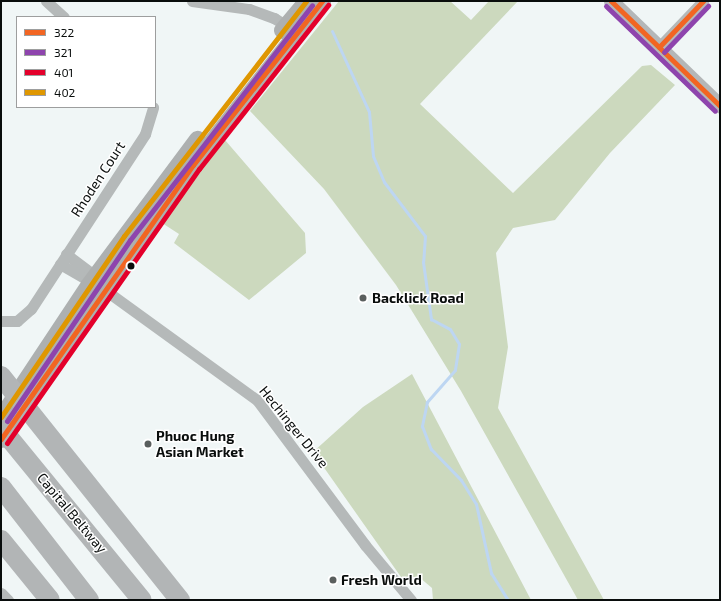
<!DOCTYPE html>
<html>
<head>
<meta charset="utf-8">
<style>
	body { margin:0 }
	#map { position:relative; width:721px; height:601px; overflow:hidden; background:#f0f6f6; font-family:"Exo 2",sans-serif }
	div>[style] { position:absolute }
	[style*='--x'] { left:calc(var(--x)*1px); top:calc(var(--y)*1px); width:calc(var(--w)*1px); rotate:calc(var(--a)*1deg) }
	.forest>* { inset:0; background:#ccd9be }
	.stream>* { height:3px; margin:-1.5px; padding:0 1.5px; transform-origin:1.5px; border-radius:1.5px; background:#bdd6f2 }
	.street>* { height:11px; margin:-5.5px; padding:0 5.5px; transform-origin:5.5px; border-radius:5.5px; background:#b5b9b9 }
	.secondary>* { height:15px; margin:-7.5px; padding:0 7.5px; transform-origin:7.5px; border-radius:7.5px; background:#b4b7b8 }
	.primary>* { height:17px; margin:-8.5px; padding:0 8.5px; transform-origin:8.5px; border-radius:8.5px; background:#adb0b0 }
	.highway>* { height:20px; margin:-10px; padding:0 10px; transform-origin:10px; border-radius:10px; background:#b2b5b6 }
	.bus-1>* { height:5px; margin:-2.5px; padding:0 2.5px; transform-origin:2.5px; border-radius:2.5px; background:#f26522 }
	.bus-2>* { height:5px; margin:-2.5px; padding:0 2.5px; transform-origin:2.5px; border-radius:2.5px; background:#8e44ad }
	.bus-3>* { height:5px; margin:-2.5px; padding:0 2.5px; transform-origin:2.5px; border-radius:2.5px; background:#e4002b }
	.bus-4>* { height:5px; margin:-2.5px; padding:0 2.5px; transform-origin:2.5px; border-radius:2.5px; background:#df9701 }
	.dots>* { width:11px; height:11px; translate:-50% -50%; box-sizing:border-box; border:2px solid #fff; border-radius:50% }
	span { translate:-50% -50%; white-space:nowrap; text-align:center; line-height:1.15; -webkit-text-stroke:3px #fff; paint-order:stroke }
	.street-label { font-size:14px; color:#090d0c }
	.poi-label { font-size:14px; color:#090d0c; font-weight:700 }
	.left { translate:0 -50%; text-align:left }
	.frame { position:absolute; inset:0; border:2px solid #090d0c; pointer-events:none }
	.legend { position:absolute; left:16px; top:16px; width:140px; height:92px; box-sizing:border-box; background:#fff; border:1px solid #9d9e9e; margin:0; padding:5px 7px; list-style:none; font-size:12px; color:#090d0c }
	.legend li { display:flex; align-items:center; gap:8px; height:20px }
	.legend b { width:20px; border:1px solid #9d9e9e }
</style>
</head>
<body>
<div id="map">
	<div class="forest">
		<i style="clip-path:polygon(339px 1px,450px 1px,471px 20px,489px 1px,518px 1px,420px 104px,513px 193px,642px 66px,651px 65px,675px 85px,610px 153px,555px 220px,513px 228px,496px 253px,508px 347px,498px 408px,604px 600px,578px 600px,461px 391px,396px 285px,324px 189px,250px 111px)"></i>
		<i style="clip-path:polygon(225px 140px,305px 233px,306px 253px,249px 300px,174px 243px,179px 234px,162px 223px)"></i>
		<i style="clip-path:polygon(412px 374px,531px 600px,433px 600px,432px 588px,419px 577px,401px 577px,313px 452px,363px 407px)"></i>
	</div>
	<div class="stream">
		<i style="--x:332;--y:31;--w:89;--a:65.4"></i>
		<i style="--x:369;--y:112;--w:44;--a:84.8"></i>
		<i style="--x:373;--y:156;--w:28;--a:67"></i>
		<i style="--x:384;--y:182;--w:68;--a:52.8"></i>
		<i style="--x:425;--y:236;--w:26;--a:94"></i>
		<i style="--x:423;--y:262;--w:58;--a:82"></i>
		<i style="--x:431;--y:319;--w:21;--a:28"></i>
		<i style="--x:450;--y:329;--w:17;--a:59"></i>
		<i style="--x:459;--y:344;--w:26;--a:99"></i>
		<i style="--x:455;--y:370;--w:43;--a:131.2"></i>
		<i style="--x:427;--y:402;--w:25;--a:102"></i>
		<i style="--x:422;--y:426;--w:25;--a:69"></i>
		<i style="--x:431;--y:449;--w:43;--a:45.9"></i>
		<i style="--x:461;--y:480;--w:28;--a:58"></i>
		<i style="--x:476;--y:504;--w:71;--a:77.7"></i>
		<i style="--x:491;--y:573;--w:32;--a:58"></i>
	</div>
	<div class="street">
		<i style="--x:46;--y:1;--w:24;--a:42"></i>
		<i style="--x:192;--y:1;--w:58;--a:8"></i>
		<i style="--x:249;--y:9;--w:27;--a:20"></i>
		<i style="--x:274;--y:18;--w:19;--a:32"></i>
		<i style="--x:659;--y:47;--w:64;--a:-46.3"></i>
		<i style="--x:66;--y:254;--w:41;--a:37.1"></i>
		<i style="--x:60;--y:264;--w:52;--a:30"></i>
		<i style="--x:105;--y:290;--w:188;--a:35.9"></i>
		<i style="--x:257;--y:400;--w:181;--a:53.3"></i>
		<i style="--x:365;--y:545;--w:72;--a:50.1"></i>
		<i style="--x:1;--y:321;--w:16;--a:0"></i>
		<i style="--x:17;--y:321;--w:18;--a:-41"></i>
		<i style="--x:31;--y:309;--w:209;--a:-56.9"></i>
		<i style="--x:145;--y:134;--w:28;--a:-73"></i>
		<i style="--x:1;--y:593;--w:10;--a:45"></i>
	</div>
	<div class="secondary">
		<i style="--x:611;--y:1;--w:151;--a:43.9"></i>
	</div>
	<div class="primary">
		<i style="--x:282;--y:30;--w:38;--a:-50"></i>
		<i style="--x:1;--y:417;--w:159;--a:-56.5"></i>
		<i style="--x:89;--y:284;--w:181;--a:-53.3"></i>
		<i style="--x:1;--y:439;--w:335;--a:-55"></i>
		<i style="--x:193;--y:165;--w:209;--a:-51.8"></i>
	</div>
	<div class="highway">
		<i style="--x:1;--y:376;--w:287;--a:51.4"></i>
		<i style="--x:1;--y:428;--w:222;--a:50.7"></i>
		<i style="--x:1;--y:487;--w:143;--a:52.1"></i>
		<i style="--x:1;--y:540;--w:77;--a:50.8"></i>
	</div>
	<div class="bus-1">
		<i style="--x:611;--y:1;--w:151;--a:43.9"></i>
		<i style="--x:659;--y:47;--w:64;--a:-46.3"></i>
		<i style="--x:1;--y:439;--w:335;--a:-55"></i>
		<i style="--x:193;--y:165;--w:209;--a:-51.8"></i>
	</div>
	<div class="bus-2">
		<i style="--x:606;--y:6;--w:151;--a:43.9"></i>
		<i style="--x:664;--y:52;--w:64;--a:-46.3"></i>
		<i style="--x:7;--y:421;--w:219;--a:-55.8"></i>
		<i style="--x:130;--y:240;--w:297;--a:-52.2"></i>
	</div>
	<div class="bus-3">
		<i style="--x:7;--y:443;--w:335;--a:-55"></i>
		<i style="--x:199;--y:169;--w:209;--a:-51.8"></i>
	</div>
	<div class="bus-4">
		<i style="--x:1;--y:417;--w:219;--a:-55.8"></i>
		<i style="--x:124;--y:236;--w:297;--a:-52.2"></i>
	</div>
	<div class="dots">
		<i style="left:131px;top:266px;background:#090d0c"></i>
		<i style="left:363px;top:298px;background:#5a5f5e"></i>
		<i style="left:148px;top:444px;background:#5a5f5e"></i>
		<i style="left:333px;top:580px;background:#5a5f5e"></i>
	</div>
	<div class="street-label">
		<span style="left:98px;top:179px;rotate:-57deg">Rhoden Court</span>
		<span style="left:294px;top:427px;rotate:51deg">Hechinger Drive</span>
		<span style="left:72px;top:513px;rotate:50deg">Capital Beltway</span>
	</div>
	<div class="poi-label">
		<span class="left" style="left:372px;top:298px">Backlick Road</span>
		<span class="left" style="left:156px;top:444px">Phuoc Hung<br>Asian Market</span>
		<span class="left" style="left:341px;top:580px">Fresh World</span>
	</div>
	<div class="frame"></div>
	<ul class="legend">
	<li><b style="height:5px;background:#f26522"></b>322</li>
	<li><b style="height:5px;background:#8e44ad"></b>321</li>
	<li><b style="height:5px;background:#e4002b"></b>401</li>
	<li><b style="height:5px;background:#df9701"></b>402</li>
	</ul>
</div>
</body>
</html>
